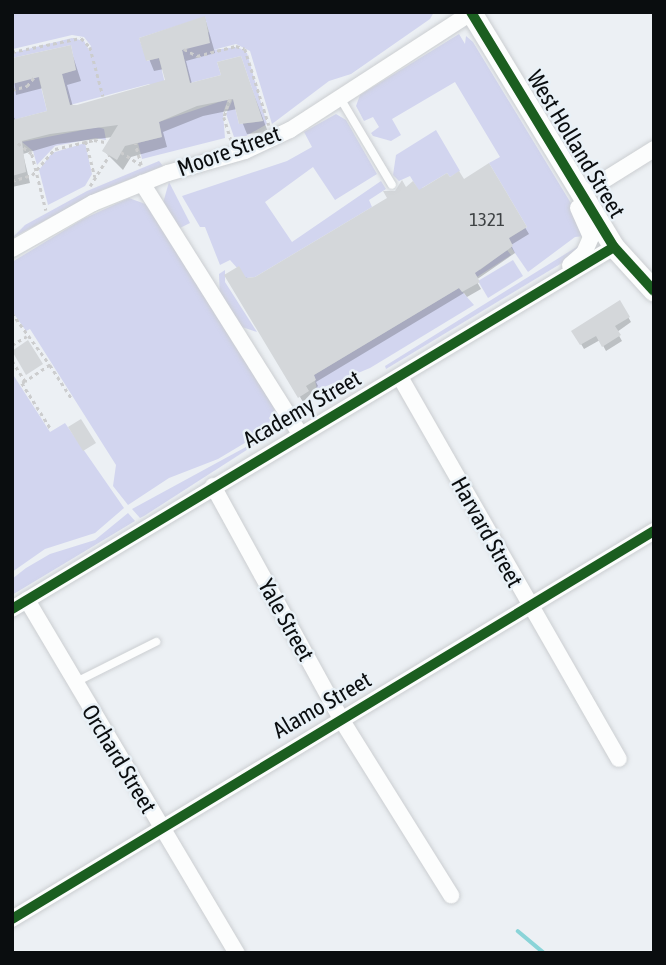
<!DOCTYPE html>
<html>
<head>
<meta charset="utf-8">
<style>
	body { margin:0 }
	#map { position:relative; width:666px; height:965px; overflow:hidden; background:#ecf0f4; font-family:"Asap Condensed",sans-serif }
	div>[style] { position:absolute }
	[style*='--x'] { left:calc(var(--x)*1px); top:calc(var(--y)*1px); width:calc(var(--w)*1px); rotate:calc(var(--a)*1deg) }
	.green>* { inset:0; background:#d2d5ef }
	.shadow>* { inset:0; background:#0003 }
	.stream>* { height:3.5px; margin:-1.75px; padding:0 1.75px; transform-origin:1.75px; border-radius:1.75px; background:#8ad4d8 }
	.building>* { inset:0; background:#d4d7da }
	.path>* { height:2.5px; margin-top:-1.25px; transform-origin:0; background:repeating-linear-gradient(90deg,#cccdce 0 3.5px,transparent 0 7px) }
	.roads { filter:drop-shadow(0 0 2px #cbced1) drop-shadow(0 0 2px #cbced1) }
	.lane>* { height:8px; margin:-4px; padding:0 4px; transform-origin:4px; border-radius:4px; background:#fcfdfd }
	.street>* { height:16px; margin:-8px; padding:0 8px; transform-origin:8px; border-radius:8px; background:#fcfdfd }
	.secondary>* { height:21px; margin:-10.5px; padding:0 10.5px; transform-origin:10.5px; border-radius:10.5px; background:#fcfdfd }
	.cycleway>* { height:10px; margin:-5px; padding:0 5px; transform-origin:5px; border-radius:5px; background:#1b5e20 }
	span { translate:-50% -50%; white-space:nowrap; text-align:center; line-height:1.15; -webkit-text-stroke:5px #e9f1f7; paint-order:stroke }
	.number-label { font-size:19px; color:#3e4244 }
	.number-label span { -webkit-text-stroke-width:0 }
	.street-label { font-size:23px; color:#0a0d0f }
	.frame { position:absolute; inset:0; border:14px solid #0a0d0f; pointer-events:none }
</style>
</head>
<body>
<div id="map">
	<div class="green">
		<i style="clip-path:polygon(12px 12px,434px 12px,430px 19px,351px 74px,329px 81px,272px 124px,250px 51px,236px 44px,213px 50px,238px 47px,247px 53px,267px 124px,246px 136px,234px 137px,226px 114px,233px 99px,239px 124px,263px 121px,241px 56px,217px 62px,221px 75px,190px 83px,182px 50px,209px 32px,205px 17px,139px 38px,147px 61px,159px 58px,167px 92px,149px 84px,70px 105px,62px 74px,76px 70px,71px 45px,12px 58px,12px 53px,72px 38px,84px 41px,89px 50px,91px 46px,84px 37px,72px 35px,13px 49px)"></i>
		<i style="clip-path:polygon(459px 34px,465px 44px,466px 36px,473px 42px,583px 223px,585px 236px,575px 237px,528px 272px,506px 240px,527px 227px,489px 163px,500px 157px,455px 82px,392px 119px,401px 135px,391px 141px,373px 136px,371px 133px,379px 127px,373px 117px,364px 121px,356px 106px,360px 95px)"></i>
		<i style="clip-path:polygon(38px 75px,47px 111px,13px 120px,12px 84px)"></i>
		<i style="clip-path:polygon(228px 99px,223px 113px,225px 138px,142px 159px,138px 143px,162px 137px,159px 122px)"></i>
		<i style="clip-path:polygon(336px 114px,346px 120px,377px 174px,335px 200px,313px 167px,265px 202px,292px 242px,381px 181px,386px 189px,369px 200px,372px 207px,255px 277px,246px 278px,230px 260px,220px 265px,205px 227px,200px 227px,182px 196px,287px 161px,312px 147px,304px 132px)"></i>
		<i style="clip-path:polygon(98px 127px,104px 129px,106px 140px,96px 138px,55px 146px,37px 165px,33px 151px,22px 142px)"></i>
		<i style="clip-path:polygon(436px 130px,460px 171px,450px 177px,447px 173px,422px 188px,437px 213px,444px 209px,480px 270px,507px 250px,511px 255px,477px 277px,462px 263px,410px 176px,399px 181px,393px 175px,396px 155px)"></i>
		<i style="clip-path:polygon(85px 143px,92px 174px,85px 186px,48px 205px,39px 170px,52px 153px)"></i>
		<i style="clip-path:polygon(159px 161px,163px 166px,100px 191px,12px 238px,25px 225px,87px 191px)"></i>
		<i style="clip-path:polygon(169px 182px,190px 223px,180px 228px,163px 203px)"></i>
		<i style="clip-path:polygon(129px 198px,148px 205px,275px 409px,269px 418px,273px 426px,218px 459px,169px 478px,128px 505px,113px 486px,116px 465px,30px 329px,26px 331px,12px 311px,12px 262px,83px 219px)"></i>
		<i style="clip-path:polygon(583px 243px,572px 257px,386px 369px,385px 366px)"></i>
		<i style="clip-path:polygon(513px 260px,523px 276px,488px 298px,478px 281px)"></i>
		<i style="clip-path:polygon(225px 270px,225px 282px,257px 332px,242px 327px,220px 300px,219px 274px)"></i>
		<i style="clip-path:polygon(459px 288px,474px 305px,370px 368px,317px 390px,314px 375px)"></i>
		<i style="clip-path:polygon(12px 373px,50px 432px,65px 423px,124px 508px,95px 533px,45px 549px,12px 572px)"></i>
		<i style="clip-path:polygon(281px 428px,144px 516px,140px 518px,132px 509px)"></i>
		<i style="clip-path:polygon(128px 513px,135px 521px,12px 595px,12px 579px,26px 568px,50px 554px,95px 540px)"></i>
	</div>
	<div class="shadow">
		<i style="clip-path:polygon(205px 18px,215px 53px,186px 61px,192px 84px,223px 76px,240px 58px,268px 132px,247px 134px,237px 109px,203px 116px,163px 132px,167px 147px,131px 157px,123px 170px,104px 151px,113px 137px,57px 144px,23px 154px,30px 183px,12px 187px,12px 114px,16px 121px,49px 112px,43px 88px,16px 95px,12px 60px,70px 47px,81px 81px,67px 85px,73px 107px,167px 81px,164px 69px,154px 71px,141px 39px)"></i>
		<i style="clip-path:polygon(488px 166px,529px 234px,511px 245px,515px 253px,476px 280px,481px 289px,467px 297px,464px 293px,316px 382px,318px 386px,303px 402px,227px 275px,255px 279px,406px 189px,419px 192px,449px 179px,463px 181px)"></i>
		<i style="clip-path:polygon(620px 303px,631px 322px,617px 332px,622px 341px,606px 351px,600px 340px,584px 349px,574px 332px)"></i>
	</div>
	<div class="stream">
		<i style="--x:518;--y:931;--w:34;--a:40"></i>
	</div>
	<div class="building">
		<i style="clip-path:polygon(205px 16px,210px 43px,182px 50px,190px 83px,221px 75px,217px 62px,241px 56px,263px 121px,239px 124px,233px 99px,197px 106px,159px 122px,162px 137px,125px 146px,117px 160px,102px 151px,118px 125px,50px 134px,22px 141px,26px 172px,12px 176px,12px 120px,47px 111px,39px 77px,12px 84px,12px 58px,71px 45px,76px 70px,62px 74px,70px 105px,77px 105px,165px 80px,159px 58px,146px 61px,139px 38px)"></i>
		<i style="clip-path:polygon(489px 163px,527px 227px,509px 238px,513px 246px,475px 273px,480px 282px,462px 292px,459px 288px,314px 375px,316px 380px,306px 386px,309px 391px,298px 398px,224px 275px,239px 266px,246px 278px,255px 277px,387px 198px,383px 191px,395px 191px,402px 180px,406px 187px,413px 181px,419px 190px,447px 173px,450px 177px,459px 171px,464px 179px)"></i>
		<i style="clip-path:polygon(620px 300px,630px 317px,615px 326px,621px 335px,602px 347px,596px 336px,580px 345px,571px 331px)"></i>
		<i style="clip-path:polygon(28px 340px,43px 364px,26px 375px,12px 351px)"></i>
		<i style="clip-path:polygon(81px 419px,96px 443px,83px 451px,68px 427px)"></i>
	</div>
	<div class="path">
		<i style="--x:184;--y:49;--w:15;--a:28"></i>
		<i style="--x:197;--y:56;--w:40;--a:-14.4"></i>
		<i style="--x:236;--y:46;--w:9;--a:18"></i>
		<i style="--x:245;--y:49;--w:80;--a:72.5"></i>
		<i style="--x:12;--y:52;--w:70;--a:-11.5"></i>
		<i style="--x:81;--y:38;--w:13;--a:45"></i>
		<i style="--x:90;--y:47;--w:51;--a:75.1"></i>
		<i style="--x:12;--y:90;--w:16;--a:-15"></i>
		<i style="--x:27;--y:86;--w:13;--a:-51"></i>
		<i style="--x:230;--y:99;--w:19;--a:108"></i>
		<i style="--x:224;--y:117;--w:24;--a:73"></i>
		<i style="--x:86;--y:141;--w:37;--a:76"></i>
		<i style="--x:18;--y:143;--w:18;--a:38"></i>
		<i style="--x:32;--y:154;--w:58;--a:76"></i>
		<i style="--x:121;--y:152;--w:24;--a:33"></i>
		<i style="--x:141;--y:165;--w:22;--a:-106"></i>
		<i style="--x:12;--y:181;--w:21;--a:-17"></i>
		<i style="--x:32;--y:175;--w:35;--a:-49"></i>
		<i style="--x:55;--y:149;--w:40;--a:-13"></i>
		<i style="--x:94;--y:140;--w:11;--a:10"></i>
		<i style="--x:90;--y:186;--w:36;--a:-58"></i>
		<i style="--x:12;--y:313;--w:64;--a:53.8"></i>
		<i style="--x:50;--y:365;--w:30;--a:146"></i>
		<i style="--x:25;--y:382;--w:25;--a:-122"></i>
		<i style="--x:12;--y:345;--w:17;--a:-31"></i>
		<i style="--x:50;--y:365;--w:40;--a:57.1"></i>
		<i style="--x:25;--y:382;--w:3;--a:162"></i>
		<i style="--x:22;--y:383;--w:54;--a:57.8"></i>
	</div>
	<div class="roads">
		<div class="lane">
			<i style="--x:340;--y:98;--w:101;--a:59.1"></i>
			<i style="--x:74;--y:683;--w:92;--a:-26.6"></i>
		</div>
		<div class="street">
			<i style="--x:142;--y:183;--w:297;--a:57.8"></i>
			<i style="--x:582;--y:194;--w:85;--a:-32"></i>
			<i style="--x:12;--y:249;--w:93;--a:-29.6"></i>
			<i style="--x:93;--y:203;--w:81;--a:-21.8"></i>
			<i style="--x:168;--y:173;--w:80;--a:-15.9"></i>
			<i style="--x:245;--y:151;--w:50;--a:-25"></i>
			<i style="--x:290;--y:130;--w:216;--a:-32.9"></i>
			<i style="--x:570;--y:265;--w:18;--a:-41"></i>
			<i style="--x:584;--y:253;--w:17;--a:-66"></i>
			<i style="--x:591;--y:237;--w:32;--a:-114"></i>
			<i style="--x:400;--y:377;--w:440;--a:60.2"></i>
			<i style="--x:213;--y:486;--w:266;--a:61.2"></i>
			<i style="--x:341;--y:719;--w:208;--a:58"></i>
			<i style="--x:27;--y:600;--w:411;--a:59.3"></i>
			<i style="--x:12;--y:609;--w:702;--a:-31.02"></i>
			<i style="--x:12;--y:919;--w:750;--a:-31.15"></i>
		</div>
		<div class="secondary">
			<i style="--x:471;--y:12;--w:275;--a:58.7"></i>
			<i style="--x:614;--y:247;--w:59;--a:47.7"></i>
		</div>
	</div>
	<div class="cycleway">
		<i style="--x:471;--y:12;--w:275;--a:58.7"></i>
		<i style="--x:614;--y:247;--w:59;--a:47.7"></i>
		<i style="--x:12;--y:609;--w:702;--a:-31.02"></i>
		<i style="--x:12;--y:919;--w:750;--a:-31.15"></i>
	</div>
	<div class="number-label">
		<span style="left:487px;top:220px">1321</span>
	</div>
	<div class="street-label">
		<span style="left:576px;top:144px;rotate:59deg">West Holland Street</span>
		<span style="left:229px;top:151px;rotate:-20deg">Moore Street</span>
		<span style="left:302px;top:409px;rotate:-30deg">Academy Street</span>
		<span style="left:487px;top:532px;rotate:61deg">Harvard Street</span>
		<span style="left:286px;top:620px;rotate:61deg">Yale Street</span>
		<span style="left:322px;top:705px;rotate:-30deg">Alamo Street</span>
		<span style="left:119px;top:759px;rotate:59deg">Orchard Street</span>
	</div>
	<div class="frame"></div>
</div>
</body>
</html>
